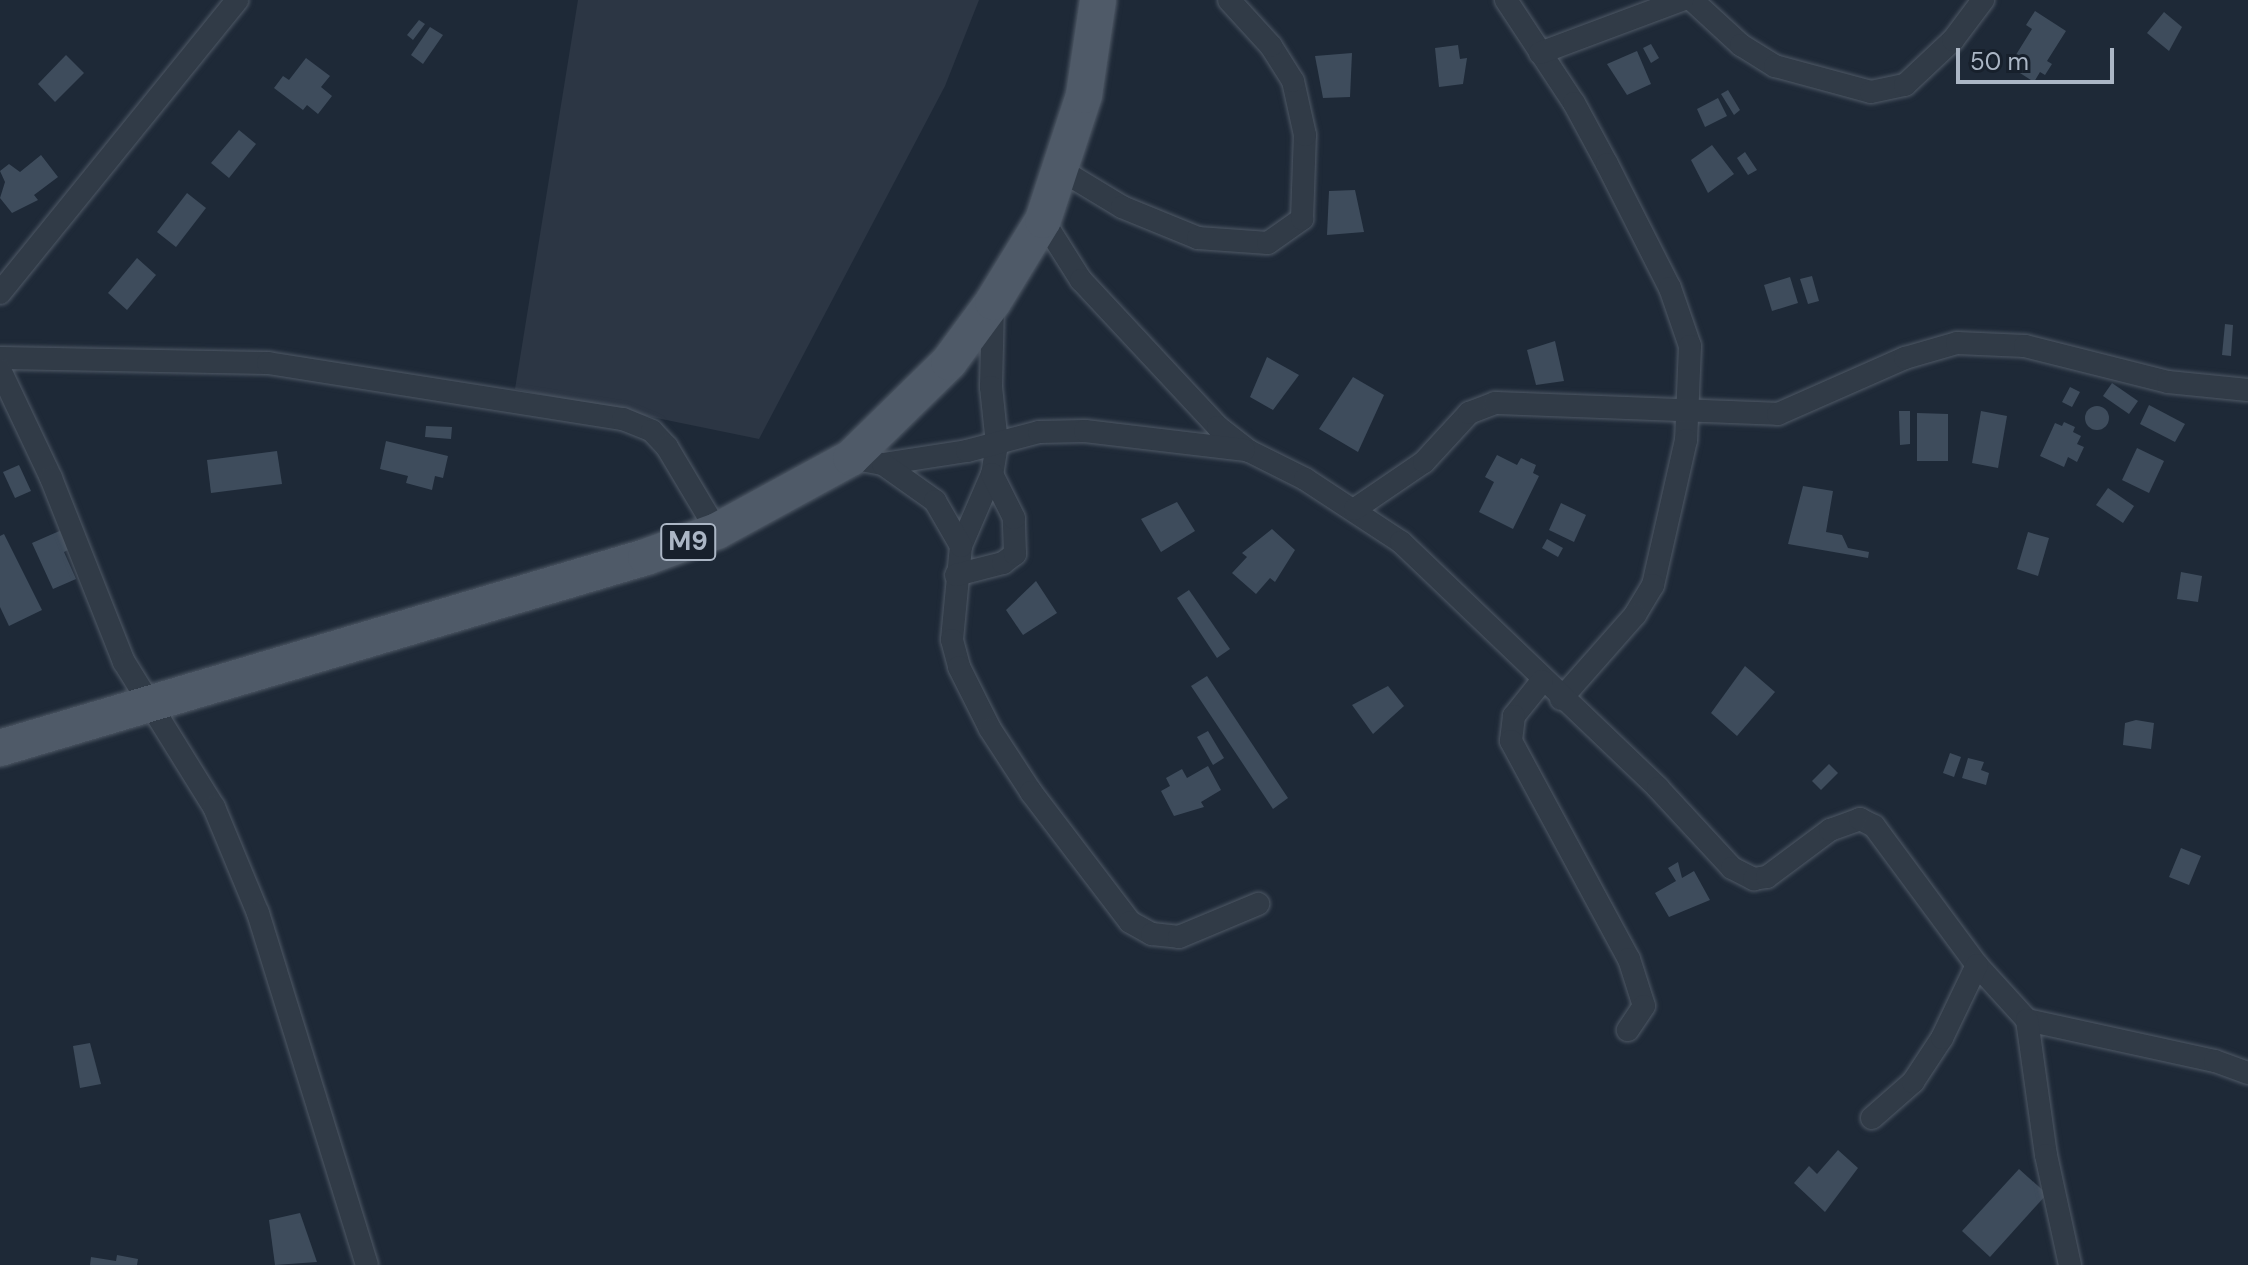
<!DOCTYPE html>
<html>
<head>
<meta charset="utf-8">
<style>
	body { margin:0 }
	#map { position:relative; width:2248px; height:1265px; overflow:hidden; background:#1e2937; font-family:"DM Sans",sans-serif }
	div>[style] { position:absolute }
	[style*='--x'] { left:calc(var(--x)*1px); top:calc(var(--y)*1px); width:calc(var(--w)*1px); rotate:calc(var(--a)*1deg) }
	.airport>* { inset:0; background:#2c3644 }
	.building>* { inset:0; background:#3e4c5c }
	.round { border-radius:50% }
	.roads { filter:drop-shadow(0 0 2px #4f5966) drop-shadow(0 0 2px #4f5966) }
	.street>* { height:22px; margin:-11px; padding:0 11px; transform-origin:11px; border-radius:11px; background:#313b47 }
	.primary>* { height:36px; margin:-18px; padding:0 18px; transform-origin:18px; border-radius:18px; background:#4f5a68 }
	span { translate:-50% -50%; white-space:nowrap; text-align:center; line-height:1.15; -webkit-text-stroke:6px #17202c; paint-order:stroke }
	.shield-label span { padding:2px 6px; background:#17202c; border:2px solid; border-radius:6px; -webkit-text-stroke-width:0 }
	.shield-label { font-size:26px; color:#abb6c5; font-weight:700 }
	.scale { position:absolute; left:1956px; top:48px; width:158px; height:36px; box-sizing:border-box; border:4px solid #abb6c5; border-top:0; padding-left:10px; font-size:24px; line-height:28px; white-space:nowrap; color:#abb6c5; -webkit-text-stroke:6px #17202c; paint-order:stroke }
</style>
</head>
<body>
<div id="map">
	<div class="airport">
		<i style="clip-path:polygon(578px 0,979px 0,945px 86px,759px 439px,515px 389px)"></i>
	</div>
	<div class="building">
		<i style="clip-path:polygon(2035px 11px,2066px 31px,2047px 61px,2052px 64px,2045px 75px,2040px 72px,2034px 82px,2009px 66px,2032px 29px,2026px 25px)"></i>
		<i style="clip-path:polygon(2164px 12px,2182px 27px,2169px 51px,2147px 33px)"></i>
		<i style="clip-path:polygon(419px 20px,425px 24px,413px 40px,407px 35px)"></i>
		<i style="clip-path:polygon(430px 27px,443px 35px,423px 64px,411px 55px)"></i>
		<i style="clip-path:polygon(1651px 44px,1659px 58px,1651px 63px,1643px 48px)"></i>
		<i style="clip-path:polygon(1458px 45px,1460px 59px,1467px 58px,1463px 84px,1439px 87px,1435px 48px)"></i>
		<i style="clip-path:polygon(1637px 51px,1651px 84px,1627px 95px,1607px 64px)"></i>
		<i style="clip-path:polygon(1352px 53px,1350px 97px,1323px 98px,1315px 56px)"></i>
		<i style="clip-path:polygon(66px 55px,84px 73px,55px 102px,38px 84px)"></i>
		<i style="clip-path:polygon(306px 58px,330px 76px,321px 87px,332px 96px,318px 114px,307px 105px,303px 110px,274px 88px,283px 76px,289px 80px)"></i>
		<i style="clip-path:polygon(1728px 90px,1740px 110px,1734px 115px,1721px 94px)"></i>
		<i style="clip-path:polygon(1718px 98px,1727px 116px,1705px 127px,1697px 109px)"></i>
		<i style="clip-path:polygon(239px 130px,256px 144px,229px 178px,211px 163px)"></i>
		<i style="clip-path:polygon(1712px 145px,1734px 174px,1708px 193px,1691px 160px)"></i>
		<i style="clip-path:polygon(1745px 152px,1757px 170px,1748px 175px,1737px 158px)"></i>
		<i style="clip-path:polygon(41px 155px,58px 177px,34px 195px,38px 200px,12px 213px,0 198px,5px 182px,0 171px,9px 164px,20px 172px)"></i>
		<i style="clip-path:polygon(1355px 190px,1364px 232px,1327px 235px,1329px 191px)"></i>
		<i style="clip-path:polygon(187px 193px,206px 208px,176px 247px,157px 232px)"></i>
		<i style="clip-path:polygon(137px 258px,156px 275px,127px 310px,108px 293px)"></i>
		<i style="clip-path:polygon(1812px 276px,1819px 301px,1808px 304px,1800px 279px)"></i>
		<i style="clip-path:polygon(1790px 277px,1798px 303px,1772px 311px,1764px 285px)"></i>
		<i style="clip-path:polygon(2225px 324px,2233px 325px,2231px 356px,2222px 355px)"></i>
		<i style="clip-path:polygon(1555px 341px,1564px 381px,1536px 385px,1527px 350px)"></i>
		<i style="clip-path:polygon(1267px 357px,1299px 375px,1273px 410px,1250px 397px)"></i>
		<i style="clip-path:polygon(1353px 377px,1384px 395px,1358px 452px,1319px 429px)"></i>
		<i style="clip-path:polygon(2112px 383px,2138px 401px,2129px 414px,2103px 396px)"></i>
		<i style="clip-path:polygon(2070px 387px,2080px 392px,2072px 407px,2062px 402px)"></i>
		<i style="clip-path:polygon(2149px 405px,2185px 424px,2175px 442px,2140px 424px)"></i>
		<i class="round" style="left:2085px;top:406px;width:24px;height:24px"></i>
		<i style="clip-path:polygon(1899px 411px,1910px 411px,1910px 444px,1900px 445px)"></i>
		<i style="clip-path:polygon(1981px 411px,2007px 416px,1998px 468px,1972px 463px)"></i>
		<i style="clip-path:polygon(1917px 413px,1948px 414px,1948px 461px,1917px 461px)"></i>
		<i style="clip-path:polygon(2064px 422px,2075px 427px,2073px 432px,2081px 436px,2077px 444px,2084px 447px,2077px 462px,2068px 457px,2064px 467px,2040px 456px,2055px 423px,2062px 426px)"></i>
		<i style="clip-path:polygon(426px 426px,452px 427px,451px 439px,425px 437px)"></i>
		<i style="clip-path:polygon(386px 441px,448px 456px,443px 478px,435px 476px,432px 490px,406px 483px,408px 476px,380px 469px)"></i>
		<i style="clip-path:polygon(2137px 448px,2164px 461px,2149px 493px,2122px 480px)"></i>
		<i style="clip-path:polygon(277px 451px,282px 484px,211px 493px,207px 460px)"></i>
		<i style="clip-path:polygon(1497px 455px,1517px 465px,1521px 458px,1536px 465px,1533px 473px,1539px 476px,1513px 529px,1479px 512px,1494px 482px,1485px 477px)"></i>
		<i style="clip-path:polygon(19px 465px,31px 491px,15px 498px,3px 472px)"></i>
		<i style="clip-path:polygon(1803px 486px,1833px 491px,1826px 532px,1842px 535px,1848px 548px,1869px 552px,1868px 558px,1788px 544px)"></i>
		<i style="clip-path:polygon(2108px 488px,2134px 506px,2123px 523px,2096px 505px)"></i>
		<i style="clip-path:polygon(1177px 502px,1195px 531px,1161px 552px,1141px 519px)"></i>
		<i style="clip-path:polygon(1561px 503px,1586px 515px,1574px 542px,1549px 530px)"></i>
		<i style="clip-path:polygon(64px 529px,72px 548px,64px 552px,76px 579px,53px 589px,32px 543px)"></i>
		<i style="clip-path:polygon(1272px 529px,1295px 550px,1275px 582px,1270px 578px,1256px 594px,1232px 573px,1247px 557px,1242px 553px)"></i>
		<i style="clip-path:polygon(2028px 532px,2049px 538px,2038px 576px,2017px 569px)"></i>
		<i style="clip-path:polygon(4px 534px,42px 610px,9px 626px,0 607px,0 536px)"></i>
		<i style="clip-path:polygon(1547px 539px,1563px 548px,1558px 557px,1542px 548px)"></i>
		<i style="clip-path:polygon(2181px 572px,2202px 576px,2198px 602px,2177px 599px)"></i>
		<i style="clip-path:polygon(1036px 581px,1057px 613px,1023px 635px,1006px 610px)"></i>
		<i style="clip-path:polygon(1189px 590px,1230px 649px,1217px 658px,1177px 598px)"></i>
		<i style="clip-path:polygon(1745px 666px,1775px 692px,1737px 736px,1711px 713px)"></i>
		<i style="clip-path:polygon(1207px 676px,1288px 798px,1273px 809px,1191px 686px)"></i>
		<i style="clip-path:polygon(1388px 686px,1404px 706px,1373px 734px,1352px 705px)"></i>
		<i style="clip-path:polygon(2136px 720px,2154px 723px,2151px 749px,2123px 745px,2125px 723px)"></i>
		<i style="clip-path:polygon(1208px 731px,1224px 758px,1213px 765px,1197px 737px)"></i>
		<i style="clip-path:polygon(1950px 753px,1961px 757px,1954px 777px,1943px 773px)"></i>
		<i style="clip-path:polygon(1968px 758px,1984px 762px,1981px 770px,1989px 773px,1986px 785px,1962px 778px)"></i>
		<i style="clip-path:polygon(1829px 764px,1838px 773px,1821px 790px,1812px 781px)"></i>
		<i style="clip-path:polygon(1208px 766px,1221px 790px,1201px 802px,1204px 807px,1174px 816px,1161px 791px,1170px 786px,1166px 778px,1182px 769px,1187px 778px)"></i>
		<i style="clip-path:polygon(2181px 848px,2201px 856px,2189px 885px,2169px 877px)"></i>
		<i style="clip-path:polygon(1678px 862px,1682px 878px,1694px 871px,1710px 900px,1669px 917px,1655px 893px,1676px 881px,1668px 868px)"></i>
		<i style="clip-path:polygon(90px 1043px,101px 1084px,80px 1088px,73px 1046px)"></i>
		<i style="clip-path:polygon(1838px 1150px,1858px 1168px,1825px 1212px,1794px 1183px,1809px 1166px,1817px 1174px)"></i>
		<i style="clip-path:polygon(2019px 1169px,2047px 1194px,1990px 1257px,1962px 1231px)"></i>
		<i style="clip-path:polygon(300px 1213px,317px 1262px,275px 1265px,269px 1220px)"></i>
		<i style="clip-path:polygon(117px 1255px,138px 1259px,137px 1265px,90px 1265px,91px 1257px,116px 1261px)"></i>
	</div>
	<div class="roads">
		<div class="street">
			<i style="--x:1506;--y:0;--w:123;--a:56.6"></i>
			<i style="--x:1574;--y:103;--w:69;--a:61.6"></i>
			<i style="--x:1607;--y:164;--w:139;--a:63.1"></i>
			<i style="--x:1670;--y:288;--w:61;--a:71"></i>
			<i style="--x:1690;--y:346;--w:94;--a:92.4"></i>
			<i style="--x:1686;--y:440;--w:149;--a:102.8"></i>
			<i style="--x:1653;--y:585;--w:35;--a:121"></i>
			<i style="--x:1635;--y:615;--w:112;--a:131.4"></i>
			<i style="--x:1692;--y:0;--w:67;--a:42.6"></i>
			<i style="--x:1741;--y:45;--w:40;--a:32"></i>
			<i style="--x:1775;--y:66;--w:99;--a:15.2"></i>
			<i style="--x:1871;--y:92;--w:35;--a:-12"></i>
			<i style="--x:1905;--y:85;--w:66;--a:-43.2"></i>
			<i style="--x:1953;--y:40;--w:50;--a:-53.1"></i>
			<i style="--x:1540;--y:53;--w:152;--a:-20.5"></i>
			<i style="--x:1061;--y:170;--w:71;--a:31.2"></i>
			<i style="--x:1122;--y:207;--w:82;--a:22.2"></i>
			<i style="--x:1198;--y:238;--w:70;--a:4.1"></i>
			<i style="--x:1268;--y:243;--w:42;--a:-35.2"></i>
			<i style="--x:1302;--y:219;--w:84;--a:-88"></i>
			<i style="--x:1305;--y:135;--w:55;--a:-102.5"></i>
			<i style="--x:1293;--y:81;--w:41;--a:-122.2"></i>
			<i style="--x:1271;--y:46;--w:62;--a:-132.4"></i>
			<i style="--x:1043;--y:220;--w:71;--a:57.7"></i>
			<i style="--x:1081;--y:280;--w:201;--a:47"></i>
			<i style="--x:1218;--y:427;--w:39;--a:38"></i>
			<i style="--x:1249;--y:451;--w:63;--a:26.6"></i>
			<i style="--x:1305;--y:479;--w:115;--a:33.3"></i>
			<i style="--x:1401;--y:542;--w:356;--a:43.7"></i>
			<i style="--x:1658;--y:788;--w:109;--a:47.2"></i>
			<i style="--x:1732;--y:868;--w:25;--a:27"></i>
			<i style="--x:1754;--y:879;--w:13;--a:-9"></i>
			<i style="--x:1767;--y:877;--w:79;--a:-36.7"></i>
			<i style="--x:1830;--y:830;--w:32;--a:-20"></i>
			<i style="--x:1860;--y:819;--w:16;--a:27"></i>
			<i style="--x:1874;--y:826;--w:173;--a:53.5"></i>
			<i style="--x:1977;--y:965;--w:74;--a:47.7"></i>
			<i style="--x:2027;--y:1020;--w:192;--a:12.3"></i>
			<i style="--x:2215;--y:1061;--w:35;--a:20"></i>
			<i style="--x:0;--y:293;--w:377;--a:-51"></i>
			<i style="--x:993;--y:304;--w:83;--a:91.4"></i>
			<i style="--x:991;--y:387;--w:57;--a:84"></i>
			<i style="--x:997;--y:444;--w:30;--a:99"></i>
			<i style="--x:992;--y:474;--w:78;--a:113.3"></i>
			<i style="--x:961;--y:546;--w:94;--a:95.5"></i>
			<i style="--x:952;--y:640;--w:28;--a:75"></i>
			<i style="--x:959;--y:667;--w:69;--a:63.4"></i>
			<i style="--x:990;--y:729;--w:75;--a:56.9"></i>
			<i style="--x:1031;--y:792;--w:163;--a:52.7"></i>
			<i style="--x:1130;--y:922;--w:25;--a:29"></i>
			<i style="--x:1152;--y:934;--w:27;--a:6"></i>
			<i style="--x:1179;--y:937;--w:86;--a:-22.7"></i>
			<i style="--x:0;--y:358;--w:268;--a:1.1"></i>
			<i style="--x:268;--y:363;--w:359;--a:9"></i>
			<i style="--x:623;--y:419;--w:31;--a:22"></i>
			<i style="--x:652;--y:431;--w:22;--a:47"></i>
			<i style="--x:667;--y:447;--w:98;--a:59.2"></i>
			<i style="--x:0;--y:370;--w:119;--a:64.7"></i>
			<i style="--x:51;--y:478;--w:198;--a:68.4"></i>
			<i style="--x:124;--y:662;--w:171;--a:58.2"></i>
			<i style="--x:214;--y:807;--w:115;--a:67.5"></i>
			<i style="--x:258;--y:913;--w:368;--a:72.8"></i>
			<i style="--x:851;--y:458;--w:33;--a:11"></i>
			<i style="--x:883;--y:464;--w:85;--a:-8.8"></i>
			<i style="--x:967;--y:451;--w:74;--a:-14.8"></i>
			<i style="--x:1039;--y:432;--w:46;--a:-1.2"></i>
			<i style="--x:1085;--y:431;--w:160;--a:6.8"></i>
			<i style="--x:883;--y:464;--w:64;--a:35.4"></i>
			<i style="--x:935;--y:501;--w:52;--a:60"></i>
			<i style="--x:1355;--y:509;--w:83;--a:-34.3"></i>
			<i style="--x:1424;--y:462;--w:67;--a:-47.4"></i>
			<i style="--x:1469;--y:413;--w:28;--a:-21"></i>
			<i style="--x:1495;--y:403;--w:283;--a:2.2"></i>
			<i style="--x:1778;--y:414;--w:139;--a:-23.8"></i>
			<i style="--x:1905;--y:358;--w:54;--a:-16.1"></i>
			<i style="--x:1957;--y:343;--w:68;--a:2.5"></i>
			<i style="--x:2025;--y:346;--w:147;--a:14.1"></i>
			<i style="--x:2168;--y:382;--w:80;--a:5.7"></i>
			<i style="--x:956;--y:575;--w:49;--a:-14.3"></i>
			<i style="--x:1003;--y:563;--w:15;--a:-37"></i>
			<i style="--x:1015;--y:554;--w:36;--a:-92"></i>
			<i style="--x:1014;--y:518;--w:49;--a:-116.6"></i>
			<i style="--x:1542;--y:681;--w:45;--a:128.7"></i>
			<i style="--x:1514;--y:716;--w:25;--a:97"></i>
			<i style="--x:1511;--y:741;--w:248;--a:61.6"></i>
			<i style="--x:1629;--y:959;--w:49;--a:72.3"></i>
			<i style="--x:1644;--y:1006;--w:29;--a:124"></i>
			<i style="--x:2027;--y:1020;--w:136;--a:82"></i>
			<i style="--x:2046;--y:1155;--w:113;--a:77.7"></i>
			<i style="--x:1872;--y:1118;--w:55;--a:-41.3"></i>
			<i style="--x:1913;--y:1082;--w:53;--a:-56.6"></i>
			<i style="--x:1942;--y:1038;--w:81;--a:-64.4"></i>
		</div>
		<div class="primary">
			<i style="--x:0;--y:748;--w:674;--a:-16.47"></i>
			<i style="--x:646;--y:557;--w:76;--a:-20.1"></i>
			<i style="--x:717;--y:531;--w:153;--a:-28.6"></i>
			<i style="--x:851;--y:458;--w:137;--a:-44.4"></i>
			<i style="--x:949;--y:362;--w:74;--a:-53.7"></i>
			<i style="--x:993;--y:302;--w:96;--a:-58.6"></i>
			<i style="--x:1043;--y:220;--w:132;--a:-71.8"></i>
			<i style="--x:1084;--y:95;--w:96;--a:-81.6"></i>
		</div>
	</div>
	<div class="shield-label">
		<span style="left:688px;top:542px">M9</span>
	</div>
	<div class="scale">50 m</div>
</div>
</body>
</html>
